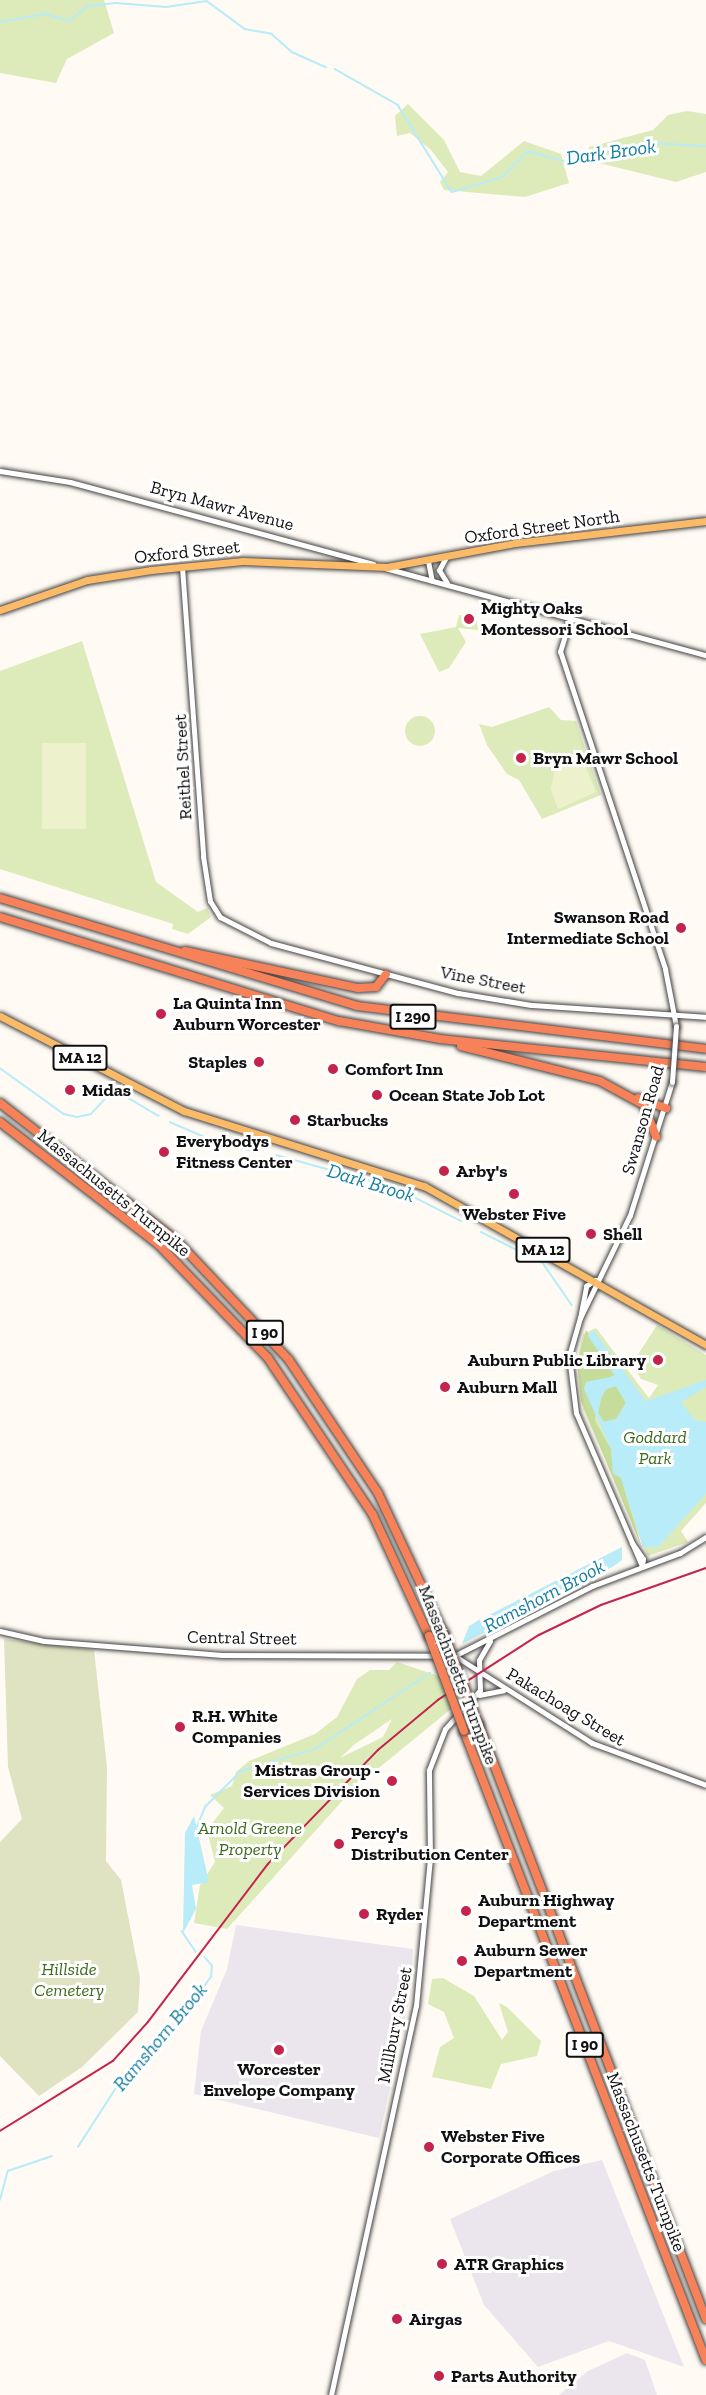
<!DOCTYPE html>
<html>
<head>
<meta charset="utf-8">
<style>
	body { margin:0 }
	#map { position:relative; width:706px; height:2395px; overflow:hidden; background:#fffaf3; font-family:"Zilla Slab",serif }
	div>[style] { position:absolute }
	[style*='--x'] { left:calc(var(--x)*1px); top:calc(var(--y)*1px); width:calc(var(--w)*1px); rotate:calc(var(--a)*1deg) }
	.industrial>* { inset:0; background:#ebe5ee }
	.green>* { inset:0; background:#ddebbb }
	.round { border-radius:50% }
	.forest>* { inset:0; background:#c5dc9a }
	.cemetery>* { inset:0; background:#dfe3c2 }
	.pitch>* { inset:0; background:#edf2cd }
	.water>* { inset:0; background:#b7ecf8 }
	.stream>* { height:1.5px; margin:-0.75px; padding:0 0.75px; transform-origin:0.75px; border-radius:0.75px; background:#b7ecf8 }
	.roads { filter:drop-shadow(0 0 2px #434343) drop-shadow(0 0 2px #434343) }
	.minor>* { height:5px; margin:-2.5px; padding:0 2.5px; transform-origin:2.5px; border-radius:2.5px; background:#fff }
	.major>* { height:7px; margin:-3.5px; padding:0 3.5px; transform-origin:3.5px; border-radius:3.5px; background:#fbba68 }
	.highway>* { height:8px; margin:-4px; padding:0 4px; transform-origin:4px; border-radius:4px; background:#f78259 }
	.rail>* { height:1.5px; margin:-0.75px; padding:0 0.75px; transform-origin:0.75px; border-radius:0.75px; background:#c4244b }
	.bridges { filter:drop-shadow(0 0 2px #434343) drop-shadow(0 0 2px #434343) }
	.minor-bridge>* { height:5px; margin:-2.5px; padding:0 2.5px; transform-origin:2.5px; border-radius:2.5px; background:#fff }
	.highway-bridge>* { height:8px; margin:-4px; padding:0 4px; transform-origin:4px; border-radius:4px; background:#f78259 }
	.dots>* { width:16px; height:16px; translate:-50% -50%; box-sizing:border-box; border:3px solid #fff; border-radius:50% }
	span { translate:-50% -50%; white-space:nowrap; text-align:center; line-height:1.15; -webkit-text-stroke:6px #fff; paint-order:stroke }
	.shield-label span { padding:2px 4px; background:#fff; border:2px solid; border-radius:4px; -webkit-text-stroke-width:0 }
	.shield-label { font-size:16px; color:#101010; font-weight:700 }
	.street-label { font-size:18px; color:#101010 }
	.poi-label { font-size:18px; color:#101010; font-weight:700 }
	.left { translate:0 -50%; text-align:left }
	.right { translate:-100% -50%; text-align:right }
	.park-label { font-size:18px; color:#3d6a1e; font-style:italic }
	.water-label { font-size:20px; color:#157d9f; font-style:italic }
</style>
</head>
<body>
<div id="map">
	<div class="industrial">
		<i style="clip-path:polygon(236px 1925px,413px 1949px,410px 1996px,379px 2138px,194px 2094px,201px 2031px,227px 1969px)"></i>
		<i style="clip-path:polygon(602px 2160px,684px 2367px,609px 2341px,538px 2367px,484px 2305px,450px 2219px,554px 2171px)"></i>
		<i style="clip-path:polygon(627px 2353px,645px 2360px,657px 2395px,559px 2395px,588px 2371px)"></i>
	</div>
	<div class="green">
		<i style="clip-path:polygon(0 0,104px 0,114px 33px,67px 59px,56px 83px,0 73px)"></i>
		<i style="clip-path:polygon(408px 104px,444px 140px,460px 172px,481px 176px,524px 141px,561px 154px,569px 183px,525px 197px,444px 190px,440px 182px,448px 172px,431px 150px,410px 133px,397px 136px,395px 116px)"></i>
		<i style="clip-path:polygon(687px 111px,706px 114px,706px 172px,676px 182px,587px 160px,589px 147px,653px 130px,668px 115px)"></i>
		<i style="clip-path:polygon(459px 615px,476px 617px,478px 630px,458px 628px,466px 642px,449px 668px,439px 672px,420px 634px,456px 627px)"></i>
		<i style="clip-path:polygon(82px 641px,156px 882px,198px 912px,207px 908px,211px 917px,188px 934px,172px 929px,173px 924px,0 869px,0 671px)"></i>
		<i style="clip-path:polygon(549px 707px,561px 720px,576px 721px,601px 795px,542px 819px,519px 780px,507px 774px,487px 745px,479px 724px,492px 727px)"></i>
		<i class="round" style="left:405px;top:716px;width:30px;height:30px"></i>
		<i style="clip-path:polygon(657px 1325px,706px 1355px,706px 1503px,681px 1531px,688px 1542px,648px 1556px,583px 1409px,577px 1362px,583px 1334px,596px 1328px,649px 1398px,658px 1385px,641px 1379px,632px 1364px)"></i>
		<i style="clip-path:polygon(evenodd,397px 1662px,448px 1679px,462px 1700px,353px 1789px,227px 1929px,194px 1923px,200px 1885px,215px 1862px,207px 1830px,224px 1808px,210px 1795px,232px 1786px,236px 1772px,249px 1761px,315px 1734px,337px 1717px,357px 1679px,370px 1670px,389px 1670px,397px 1662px,392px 1719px,383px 1737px,340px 1758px,355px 1744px,392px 1719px)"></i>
		<i style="clip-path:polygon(443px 1978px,474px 1996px,502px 2040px,508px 2032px,499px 2003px,507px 2007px,541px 2041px,537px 2056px,501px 2064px,491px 2089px,432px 2077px,440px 2047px,454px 2038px,444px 2012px,428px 2004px,432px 1979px)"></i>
	</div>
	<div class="forest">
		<i style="clip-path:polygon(586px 1330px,615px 1375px,598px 1382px,595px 1421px,611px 1449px,613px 1473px,621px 1478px,642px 1548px,581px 1401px,577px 1362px)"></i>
		<i style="clip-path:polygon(616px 1386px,626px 1403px,616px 1419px,604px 1422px,598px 1413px,601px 1398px,606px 1389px)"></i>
	</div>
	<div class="cemetery">
		<i style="clip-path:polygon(4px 1639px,94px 1650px,107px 1767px,106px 1861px,121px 1880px,140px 1978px,138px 2012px,82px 2067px,39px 2096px,0 2056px,0 1842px,22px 1819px,8px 1767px)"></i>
	</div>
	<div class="pitch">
		<i style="clip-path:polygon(42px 743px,86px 743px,86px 829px,42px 829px)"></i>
		<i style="clip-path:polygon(581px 756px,596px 792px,558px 809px,551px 789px,555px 769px)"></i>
	</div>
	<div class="water">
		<i style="clip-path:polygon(evenodd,593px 1330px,646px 1401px,706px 1380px,706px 1387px,681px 1402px,695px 1420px,706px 1422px,706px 1494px,658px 1547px,643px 1547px,621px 1478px,613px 1473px,611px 1449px,584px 1389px,586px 1382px,615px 1376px,588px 1336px,593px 1330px,616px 1386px,626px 1403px,616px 1419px,604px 1422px,598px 1413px,601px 1398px,606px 1389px,616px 1386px)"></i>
		<i style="clip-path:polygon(622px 1547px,622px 1560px,614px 1566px,462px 1644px,469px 1626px,479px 1620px)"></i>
		<i style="clip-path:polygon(194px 1816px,209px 1882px,192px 1885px,196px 1909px,183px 1933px,185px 1833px)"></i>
	</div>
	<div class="stream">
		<i style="--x:0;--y:22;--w:47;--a:-9.9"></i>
		<i style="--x:46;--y:14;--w:24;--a:17"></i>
		<i style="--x:69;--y:21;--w:24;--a:-38"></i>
		<i style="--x:88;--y:6;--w:28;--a:-6"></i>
		<i style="--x:116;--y:3;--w:50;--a:4.6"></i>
		<i style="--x:166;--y:7;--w:41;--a:-8.3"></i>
		<i style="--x:207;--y:1;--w:47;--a:36.4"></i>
		<i style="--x:245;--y:29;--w:27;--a:10"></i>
		<i style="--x:272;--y:34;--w:27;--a:42"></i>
		<i style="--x:292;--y:52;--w:37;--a:24"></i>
		<i style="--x:335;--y:69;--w:73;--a:29.7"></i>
		<i style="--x:398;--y:105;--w:102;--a:58.2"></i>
		<i style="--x:452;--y:192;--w:52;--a:-16.7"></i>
		<i style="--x:502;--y:177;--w:37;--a:-45"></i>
		<i style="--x:528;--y:151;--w:41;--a:15.8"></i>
		<i style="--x:567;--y:162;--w:83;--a:-13.2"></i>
		<i style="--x:648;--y:143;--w:58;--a:3"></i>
		<i style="--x:0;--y:1068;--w:79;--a:35.7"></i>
		<i style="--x:64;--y:1114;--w:13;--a:13"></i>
		<i style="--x:77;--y:1117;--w:14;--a:-12"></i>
		<i style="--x:91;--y:1114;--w:33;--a:-47"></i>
		<i style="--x:120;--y:1093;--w:45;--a:30.5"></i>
		<i style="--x:170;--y:1122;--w:56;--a:23.3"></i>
		<i style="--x:221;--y:1144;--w:34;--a:12"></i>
		<i style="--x:276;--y:1155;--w:124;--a:15.4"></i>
		<i style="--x:396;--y:1188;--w:73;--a:26.9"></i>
		<i style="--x:481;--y:1232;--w:69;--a:26.6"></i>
		<i style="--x:543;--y:1263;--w:51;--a:55.4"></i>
		<i style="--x:197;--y:1827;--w:22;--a:-68"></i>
		<i style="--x:205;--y:1807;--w:51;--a:-45"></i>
		<i style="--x:241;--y:1771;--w:77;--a:-16.6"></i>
		<i style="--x:315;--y:1749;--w:138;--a:-33.5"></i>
		<i style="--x:182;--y:1931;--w:25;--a:56"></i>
		<i style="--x:78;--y:2147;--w:90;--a:-57.2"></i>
		<i style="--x:127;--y:2071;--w:76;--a:-45"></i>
		<i style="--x:181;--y:2017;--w:50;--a:-53.1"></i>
		<i style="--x:211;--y:1977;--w:11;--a:-85"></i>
		<i style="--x:212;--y:1966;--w:11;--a:-131"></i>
		<i style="--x:0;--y:2200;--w:30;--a:-75"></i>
		<i style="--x:8;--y:2171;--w:46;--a:-18.8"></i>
	</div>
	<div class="roads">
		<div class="minor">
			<i style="--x:0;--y:471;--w:71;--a:8.9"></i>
			<i style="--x:70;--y:482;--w:314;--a:15.1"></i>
			<i style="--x:446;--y:557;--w:15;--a:118"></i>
			<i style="--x:439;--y:570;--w:15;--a:58"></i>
			<i style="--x:428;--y:561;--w:20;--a:79"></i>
			<i style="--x:182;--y:567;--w:290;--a:85.8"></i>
			<i style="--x:203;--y:856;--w:46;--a:81.2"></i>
			<i style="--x:210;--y:901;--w:19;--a:58"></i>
			<i style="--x:220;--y:917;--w:57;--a:27"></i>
			<i style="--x:271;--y:943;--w:194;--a:15"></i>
			<i style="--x:458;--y:993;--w:74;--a:9.3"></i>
			<i style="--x:531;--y:1005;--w:175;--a:3.9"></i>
			<i style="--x:385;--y:568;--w:333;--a:15.2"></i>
			<i style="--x:570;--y:619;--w:34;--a:107"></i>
			<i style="--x:560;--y:651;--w:335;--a:71.7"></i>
			<i style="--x:665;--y:969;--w:58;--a:79.1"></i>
			<i style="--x:580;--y:1318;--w:33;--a:-79"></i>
			<i style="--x:586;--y:1286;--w:11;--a:-34"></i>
			<i style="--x:632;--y:1543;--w:19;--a:55"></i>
			<i style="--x:643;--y:1559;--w:7;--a:98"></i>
			<i style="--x:642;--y:1566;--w:167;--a:-113.3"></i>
			<i style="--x:576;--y:1413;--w:57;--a:-97"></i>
			<i style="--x:569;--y:1356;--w:40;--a:-74"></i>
			<i style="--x:580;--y:1318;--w:114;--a:-64.1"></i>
			<i style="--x:630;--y:1215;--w:139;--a:-72.5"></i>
			<i style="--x:0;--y:1631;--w:45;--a:12.8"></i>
			<i style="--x:44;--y:1641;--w:179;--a:4.5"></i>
			<i style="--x:222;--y:1655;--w:233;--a:0.2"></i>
			<i style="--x:455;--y:1656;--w:162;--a:32.4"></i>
			<i style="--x:592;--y:1743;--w:121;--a:20.2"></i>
			<i style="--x:456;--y:1655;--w:153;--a:-26.9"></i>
			<i style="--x:592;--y:1586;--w:94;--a:-20.6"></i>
			<i style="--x:680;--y:1553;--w:31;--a:-32"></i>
			<i style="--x:479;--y:1695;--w:25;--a:-11"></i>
			<i style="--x:331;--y:2395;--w:398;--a:-77.7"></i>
			<i style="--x:416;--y:2006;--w:149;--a:-84.6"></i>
			<i style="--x:430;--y:1858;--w:88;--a:-90.7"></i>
			<i style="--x:429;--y:1770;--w:44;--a:-68.7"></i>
			<i style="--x:445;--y:1729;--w:52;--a:-48.1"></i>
			<i style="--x:480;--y:1690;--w:30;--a:-92"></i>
			<i style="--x:479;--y:1660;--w:22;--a:-60"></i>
		</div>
		<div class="major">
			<i style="--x:0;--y:610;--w:92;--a:-19"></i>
			<i style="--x:87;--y:580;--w:65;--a:-8.9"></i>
			<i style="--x:151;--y:570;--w:92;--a:-5.6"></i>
			<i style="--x:243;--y:561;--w:144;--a:2.4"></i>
			<i style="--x:387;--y:567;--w:130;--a:-10.6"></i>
			<i style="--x:515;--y:543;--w:192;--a:-6.6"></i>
			<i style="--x:0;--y:1016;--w:207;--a:27.3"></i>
			<i style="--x:184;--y:1111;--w:251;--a:17.4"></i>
			<i style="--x:424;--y:1186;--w:324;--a:29.4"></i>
		</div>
		<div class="highway">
			<i style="--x:0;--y:898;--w:373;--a:16.8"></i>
			<i style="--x:357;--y:1006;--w:352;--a:7"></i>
			<i style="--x:0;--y:917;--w:355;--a:17.1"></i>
			<i style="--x:339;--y:1021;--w:103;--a:10.1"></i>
			<i style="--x:440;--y:1039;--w:267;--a:6"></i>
			<i style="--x:185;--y:951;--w:177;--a:12.1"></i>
			<i style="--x:358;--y:988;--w:18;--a:-3"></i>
			<i style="--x:376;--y:987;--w:16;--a:-52"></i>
			<i style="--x:461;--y:1046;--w:143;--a:14.1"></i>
			<i style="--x:600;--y:1081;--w:50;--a:28.6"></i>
			<i style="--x:644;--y:1105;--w:34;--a:69"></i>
			<i style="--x:638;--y:1098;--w:30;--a:20"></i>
			<i style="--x:0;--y:1103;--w:224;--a:37.9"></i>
			<i style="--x:177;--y:1241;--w:163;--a:46.7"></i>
			<i style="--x:289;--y:1360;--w:160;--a:56.2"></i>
			<i style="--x:378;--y:1493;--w:156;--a:64.9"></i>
			<i style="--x:0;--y:1122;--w:200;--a:37.7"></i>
			<i style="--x:158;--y:1244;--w:158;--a:46"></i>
			<i style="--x:268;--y:1358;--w:189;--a:56.2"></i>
			<i style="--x:373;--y:1515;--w:133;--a:65.2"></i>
			<i style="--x:479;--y:1725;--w:636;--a:69.09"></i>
			<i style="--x:464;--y:1731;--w:674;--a:68.96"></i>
		</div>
	</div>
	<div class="rail">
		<i style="--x:0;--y:2131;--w:133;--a:-31.8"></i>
		<i style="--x:113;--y:2061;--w:52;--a:-48.1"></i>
		<i style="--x:148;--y:2022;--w:198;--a:-52.8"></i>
		<i style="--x:268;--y:1864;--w:158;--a:-46"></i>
		<i style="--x:378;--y:1750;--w:78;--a:-39.8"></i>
		<i style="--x:438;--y:1700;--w:120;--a:-32.8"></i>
		<i style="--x:539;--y:1635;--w:69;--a:-25.8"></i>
		<i style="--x:601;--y:1605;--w:111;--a:-19.4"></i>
	</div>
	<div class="bridges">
		<div class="minor-bridge">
			<i style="--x:672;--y:1082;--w:56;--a:-85.9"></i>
		</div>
		<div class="highway-bridge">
			<i style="--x:444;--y:1634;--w:97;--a:69"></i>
			<i style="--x:429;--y:1636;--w:101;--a:69.8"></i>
		</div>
	</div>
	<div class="dots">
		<i style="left:469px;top:619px;background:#c4244b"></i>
		<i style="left:521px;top:758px;background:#c4244b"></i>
		<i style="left:681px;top:928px;background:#c4244b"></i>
		<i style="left:161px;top:1014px;background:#c4244b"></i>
		<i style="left:259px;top:1062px;background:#c4244b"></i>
		<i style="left:333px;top:1069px;background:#c4244b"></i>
		<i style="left:70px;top:1090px;background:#c4244b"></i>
		<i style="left:377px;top:1095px;background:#c4244b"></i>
		<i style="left:295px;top:1120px;background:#c4244b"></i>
		<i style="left:164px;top:1152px;background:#c4244b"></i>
		<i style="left:444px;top:1171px;background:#c4244b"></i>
		<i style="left:514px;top:1194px;background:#c4244b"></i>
		<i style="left:591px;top:1234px;background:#c4244b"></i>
		<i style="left:658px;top:1360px;background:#c4244b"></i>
		<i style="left:445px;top:1387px;background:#c4244b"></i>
		<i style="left:180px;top:1727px;background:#c4244b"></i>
		<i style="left:392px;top:1781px;background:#c4244b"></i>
		<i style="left:339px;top:1844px;background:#c4244b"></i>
		<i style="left:466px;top:1911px;background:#c4244b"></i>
		<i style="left:364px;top:1914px;background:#c4244b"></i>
		<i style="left:462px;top:1961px;background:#c4244b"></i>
		<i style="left:279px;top:2050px;background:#c4244b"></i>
		<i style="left:429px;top:2147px;background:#c4244b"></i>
		<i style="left:442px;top:2264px;background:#c4244b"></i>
		<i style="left:397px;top:2319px;background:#c4244b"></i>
		<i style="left:439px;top:2376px;background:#c4244b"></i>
	</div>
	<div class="shield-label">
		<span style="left:413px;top:1017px">I 290</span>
		<span style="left:80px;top:1058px">MA 12</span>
		<span style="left:543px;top:1250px">MA 12</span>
		<span style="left:265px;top:1333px">I 90</span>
		<span style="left:585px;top:2045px">I 90</span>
	</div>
	<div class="street-label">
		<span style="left:222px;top:506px;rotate:15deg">Bryn Mawr Avenue</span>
		<span style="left:542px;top:527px;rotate:-8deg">Oxford Street North</span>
		<span style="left:187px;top:552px;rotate:-6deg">Oxford Street</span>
		<span style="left:183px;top:767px;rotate:-93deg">Reithel Street</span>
		<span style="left:483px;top:980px;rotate:11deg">Vine Street</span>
		<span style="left:643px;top:1120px;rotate:-74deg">Swanson Road</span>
		<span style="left:114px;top:1193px;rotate:39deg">Massachusetts Turnpike</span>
		<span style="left:242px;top:1638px;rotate:1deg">Central Street</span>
		<span style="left:458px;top:1675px;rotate:69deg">Massachusetts Turnpike</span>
		<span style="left:566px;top:1707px;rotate:31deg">Pakachoag Street</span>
		<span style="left:395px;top:2025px;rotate:-79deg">Millbury Street</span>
		<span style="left:646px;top:2162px;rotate:69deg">Massachusetts Turnpike</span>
	</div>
	<div class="poi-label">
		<span class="left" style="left:481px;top:619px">Mighty Oaks<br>Montessori School</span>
		<span class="left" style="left:533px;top:758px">Bryn Mawr School</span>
		<span class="right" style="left:669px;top:928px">Swanson Road<br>Intermediate School</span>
		<span class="left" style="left:173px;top:1014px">La Quinta Inn<br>Auburn Worcester</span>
		<span class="right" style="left:247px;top:1062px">Staples</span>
		<span class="left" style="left:345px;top:1069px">Comfort Inn</span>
		<span class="left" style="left:82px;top:1090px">Midas</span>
		<span class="left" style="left:389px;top:1095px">Ocean State Job Lot</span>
		<span class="left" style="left:307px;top:1120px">Starbucks</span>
		<span class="left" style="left:176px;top:1152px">Everybodys<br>Fitness Center</span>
		<span class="left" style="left:456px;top:1171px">Arby's</span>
		<span style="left:514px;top:1214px">Webster Five</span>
		<span class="left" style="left:603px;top:1234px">Shell</span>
		<span class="right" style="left:646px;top:1360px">Auburn Public Library</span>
		<span class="left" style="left:457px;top:1387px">Auburn Mall</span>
		<span class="left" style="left:192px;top:1727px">R.H. White<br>Companies</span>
		<span class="right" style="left:380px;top:1781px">Mistras Group -<br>Services Division</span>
		<span class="left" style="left:351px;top:1844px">Percy's<br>Distribution Center</span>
		<span class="left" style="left:478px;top:1911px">Auburn Highway<br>Department</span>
		<span class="left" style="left:376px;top:1914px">Ryder</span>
		<span class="left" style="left:474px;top:1961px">Auburn Sewer<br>Department</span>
		<span style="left:279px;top:2080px">Worcester<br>Envelope Company</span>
		<span class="left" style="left:441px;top:2147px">Webster Five<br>Corporate Offices</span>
		<span class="left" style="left:454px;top:2264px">ATR Graphics</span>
		<span class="left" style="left:409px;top:2319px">Airgas</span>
		<span class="left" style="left:451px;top:2376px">Parts Authority</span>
	</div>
	<div class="park-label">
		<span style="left:655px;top:1448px">Goddard<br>Park</span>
		<span style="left:250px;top:1839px">Arnold Greene<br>Property</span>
		<span style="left:69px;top:1980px">Hillside<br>Cemetery</span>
	</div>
	<div class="water-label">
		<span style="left:611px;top:152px;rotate:-8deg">Dark Brook</span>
		<span style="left:371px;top:1183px;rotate:17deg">Dark Brook</span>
		<span style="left:544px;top:1596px;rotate:-28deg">Ramshorn Brook</span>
		<span style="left:160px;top:2037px;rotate:-50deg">Ramshorn Brook</span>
	</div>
</div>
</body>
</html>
